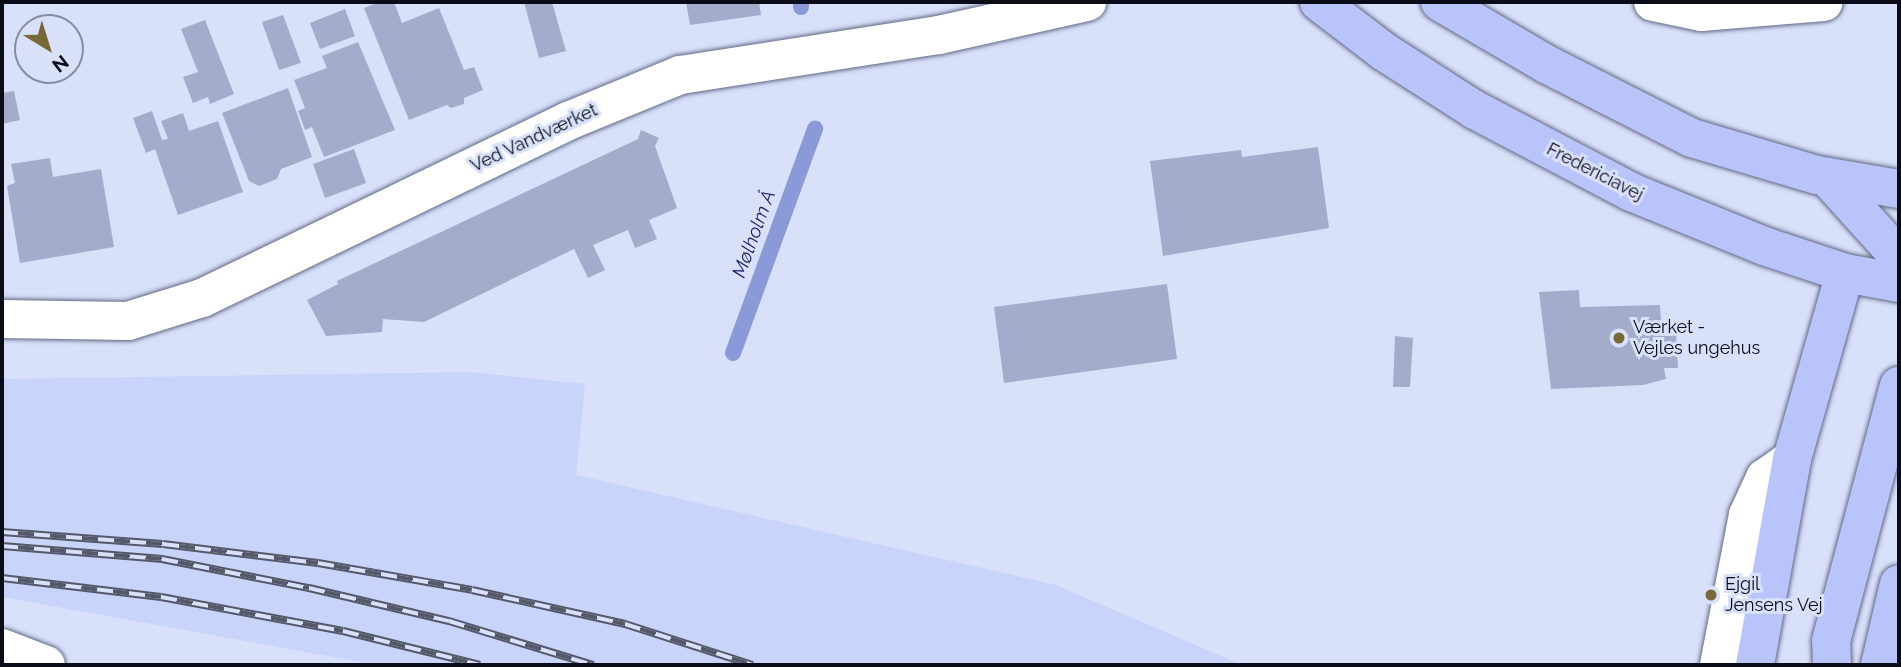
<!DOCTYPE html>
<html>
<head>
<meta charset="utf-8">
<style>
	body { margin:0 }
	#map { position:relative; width:1901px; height:667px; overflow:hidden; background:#d9e0fa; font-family:Raleway,sans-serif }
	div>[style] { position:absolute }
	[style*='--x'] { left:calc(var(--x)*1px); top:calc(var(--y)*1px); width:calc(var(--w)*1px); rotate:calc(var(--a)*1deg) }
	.built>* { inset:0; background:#c9d4fb }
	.stream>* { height:16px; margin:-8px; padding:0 8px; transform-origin:8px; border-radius:8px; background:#8a99d8 }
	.building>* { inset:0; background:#a4accb }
	.roads { filter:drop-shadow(0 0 2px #616884) drop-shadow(0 0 2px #616884) }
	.minor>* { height:38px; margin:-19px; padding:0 19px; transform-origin:19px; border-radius:19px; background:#fff }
	.major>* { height:38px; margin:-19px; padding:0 19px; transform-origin:19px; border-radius:19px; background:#b9c5fa }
	.rail>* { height:8px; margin-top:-4px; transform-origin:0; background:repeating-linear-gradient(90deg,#d9e0fa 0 16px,#545868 0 32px); box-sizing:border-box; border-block:2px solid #545868 }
	.dots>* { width:19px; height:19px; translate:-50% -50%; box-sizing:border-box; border:4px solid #d9e0fa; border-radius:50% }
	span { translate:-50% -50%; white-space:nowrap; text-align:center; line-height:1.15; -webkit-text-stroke:6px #d9e0fa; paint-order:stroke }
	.street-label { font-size:18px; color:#0a0d17 }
	.poi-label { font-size:18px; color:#0a0d17 }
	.left { translate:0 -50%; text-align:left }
	.water-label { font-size:19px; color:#1a1e67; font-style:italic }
	.frame { position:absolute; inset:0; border:4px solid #0a0d17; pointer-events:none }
	.north { position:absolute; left:14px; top:14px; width:70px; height:70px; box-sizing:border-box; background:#d9e0fa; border:2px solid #868c9f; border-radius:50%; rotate:142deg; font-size:19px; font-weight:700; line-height:28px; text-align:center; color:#0a0d17 }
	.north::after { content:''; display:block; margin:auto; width:24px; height:32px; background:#776835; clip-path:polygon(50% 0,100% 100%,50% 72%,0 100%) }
</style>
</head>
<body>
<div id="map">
	<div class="built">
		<i style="clip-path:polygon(469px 372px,585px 384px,576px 475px,1056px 585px,1242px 665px,377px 665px,2px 597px,2px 379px)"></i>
	</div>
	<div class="stream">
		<i style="--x:801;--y:2;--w:5;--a:90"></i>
		<i style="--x:733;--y:353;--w:239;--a:-69.9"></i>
	</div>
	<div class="building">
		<i style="clip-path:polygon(379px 2px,394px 2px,402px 23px,439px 8px,464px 70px,474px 67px,483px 90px,464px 98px,464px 104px,451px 108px,447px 105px,409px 120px,364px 8px)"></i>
		<i style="clip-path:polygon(524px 2px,552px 2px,566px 51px,539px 58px)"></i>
		<i style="clip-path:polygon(686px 2px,759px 2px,761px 15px,690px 25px)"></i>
		<i style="clip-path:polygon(345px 9px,355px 36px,320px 49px,310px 23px)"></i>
		<i style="clip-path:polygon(283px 15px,301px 63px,279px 70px,262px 22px)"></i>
		<i style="clip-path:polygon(205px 20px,234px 94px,210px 104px,208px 97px,193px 103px,183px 77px,198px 72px,181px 29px)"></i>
		<i style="clip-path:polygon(358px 42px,395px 130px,324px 157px,312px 127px,305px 130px,298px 111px,305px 108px,294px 80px,327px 68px,322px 56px)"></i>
		<i style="clip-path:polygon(288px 88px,312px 157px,281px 169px,277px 179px,259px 186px,249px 181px,222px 113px)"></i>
		<i style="clip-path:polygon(14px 91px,20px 120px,2px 124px,2px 93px)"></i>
		<i style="clip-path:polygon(152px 111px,162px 140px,168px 139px,161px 121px,183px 113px,189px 131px,218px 121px,243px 192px,178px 215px,155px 149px,146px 153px,133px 118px)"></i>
		<i style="clip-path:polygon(641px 130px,659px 138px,655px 146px,677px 208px,649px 220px,657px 239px,635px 248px,628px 230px,593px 245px,605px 270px,588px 278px,574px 249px,424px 322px,383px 319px,382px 332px,326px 336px,307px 300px,338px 284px,337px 281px,638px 139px)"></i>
		<i style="clip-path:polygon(1318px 147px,1329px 228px,1163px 256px,1150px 161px,1241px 150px,1242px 157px)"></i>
		<i style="clip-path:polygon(354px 149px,366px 183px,325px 198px,313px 164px)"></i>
		<i style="clip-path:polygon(50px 158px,53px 177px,101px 169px,114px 247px,20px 263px,7px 186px,15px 183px,11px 164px)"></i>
		<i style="clip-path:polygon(1167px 284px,1177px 359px,1004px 383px,994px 307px)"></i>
		<i style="clip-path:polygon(1579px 290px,1580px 307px,1660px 305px,1662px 335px,1676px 334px,1678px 368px,1664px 368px,1666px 379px,1643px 385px,1551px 389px,1539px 292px)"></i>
		<i style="clip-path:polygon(1395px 336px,1413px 338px,1410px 387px,1393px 387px)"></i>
	</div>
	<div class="roads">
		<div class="minor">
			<i style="--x:1653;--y:2;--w:49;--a:11.8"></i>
			<i style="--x:1701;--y:12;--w:123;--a:-4.6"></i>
			<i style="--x:2;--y:319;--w:126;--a:0.9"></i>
			<i style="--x:128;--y:321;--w:77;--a:-17.3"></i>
			<i style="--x:202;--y:298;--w:407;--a:-25.8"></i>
			<i style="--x:568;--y:121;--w:121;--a:-22.3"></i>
			<i style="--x:680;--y:75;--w:262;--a:-8.8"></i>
			<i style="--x:939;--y:35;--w:152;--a:-12.6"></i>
			<i style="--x:2;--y:648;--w:47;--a:21.1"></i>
			<i style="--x:1719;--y:665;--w:153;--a:-79.1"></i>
			<i style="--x:1748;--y:515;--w:41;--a:-65.3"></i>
			<i style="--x:1765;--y:478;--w:33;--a:-35"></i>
		</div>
		<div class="major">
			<i style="--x:1319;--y:2;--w:81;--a:37.4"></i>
			<i style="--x:1383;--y:51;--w:109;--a:32.7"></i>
			<i style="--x:1475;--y:110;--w:176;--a:27.7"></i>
			<i style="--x:1631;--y:192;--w:144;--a:22.1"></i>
			<i style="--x:1764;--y:246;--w:85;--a:18.4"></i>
			<i style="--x:1845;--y:273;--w:55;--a:10.5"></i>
			<i style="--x:1440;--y:2;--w:125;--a:30.3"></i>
			<i style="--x:1548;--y:65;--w:161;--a:26.9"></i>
			<i style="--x:1692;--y:138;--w:130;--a:16.5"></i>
			<i style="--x:1817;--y:175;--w:83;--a:9.7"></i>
			<i style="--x:1827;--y:177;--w:98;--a:47.9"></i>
			<i style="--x:1893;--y:250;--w:21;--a:73"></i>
			<i style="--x:1755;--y:665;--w:209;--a:-79.8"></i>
			<i style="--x:1792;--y:459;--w:193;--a:-74.1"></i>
			<i style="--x:1832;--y:665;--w:24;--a:-92"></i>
			<i style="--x:1831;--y:641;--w:264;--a:-75.1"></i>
			<i style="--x:1880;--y:665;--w:83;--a:-76.8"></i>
		</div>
	</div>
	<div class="rail">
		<i style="--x:2;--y:532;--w:161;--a:4.3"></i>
		<i style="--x:163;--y:544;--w:156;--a:7"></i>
		<i style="--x:318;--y:563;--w:156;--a:9.9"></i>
		<i style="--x:472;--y:590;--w:157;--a:12.5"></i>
		<i style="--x:625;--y:624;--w:134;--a:17.8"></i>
		<i style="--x:2;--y:546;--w:161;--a:4.6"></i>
		<i style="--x:162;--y:559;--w:150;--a:11.2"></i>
		<i style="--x:309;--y:588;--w:144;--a:13.3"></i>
		<i style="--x:449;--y:621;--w:151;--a:17"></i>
		<i style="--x:2;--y:578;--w:160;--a:6.8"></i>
		<i style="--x:161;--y:597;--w:185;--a:10.6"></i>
		<i style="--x:343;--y:631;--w:141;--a:13.9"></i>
	</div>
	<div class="dots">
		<i style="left:1619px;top:338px;background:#776835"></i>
		<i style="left:1711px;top:595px;background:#776835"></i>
	</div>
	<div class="street-label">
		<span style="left:534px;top:138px;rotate:-25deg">Ved Vandværket</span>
		<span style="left:1595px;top:172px;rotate:27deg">Fredericiavej</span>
	</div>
	<div class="poi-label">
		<span class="left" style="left:1633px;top:338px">Værket -<br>Vejles ungehus</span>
		<span class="left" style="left:1725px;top:595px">Ejgil<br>Jensens Vej</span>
	</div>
	<div class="water-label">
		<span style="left:754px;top:234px;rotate:-70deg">Mølholm Å</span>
	</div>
	<div class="frame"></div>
	<div class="north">N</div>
</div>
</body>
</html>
